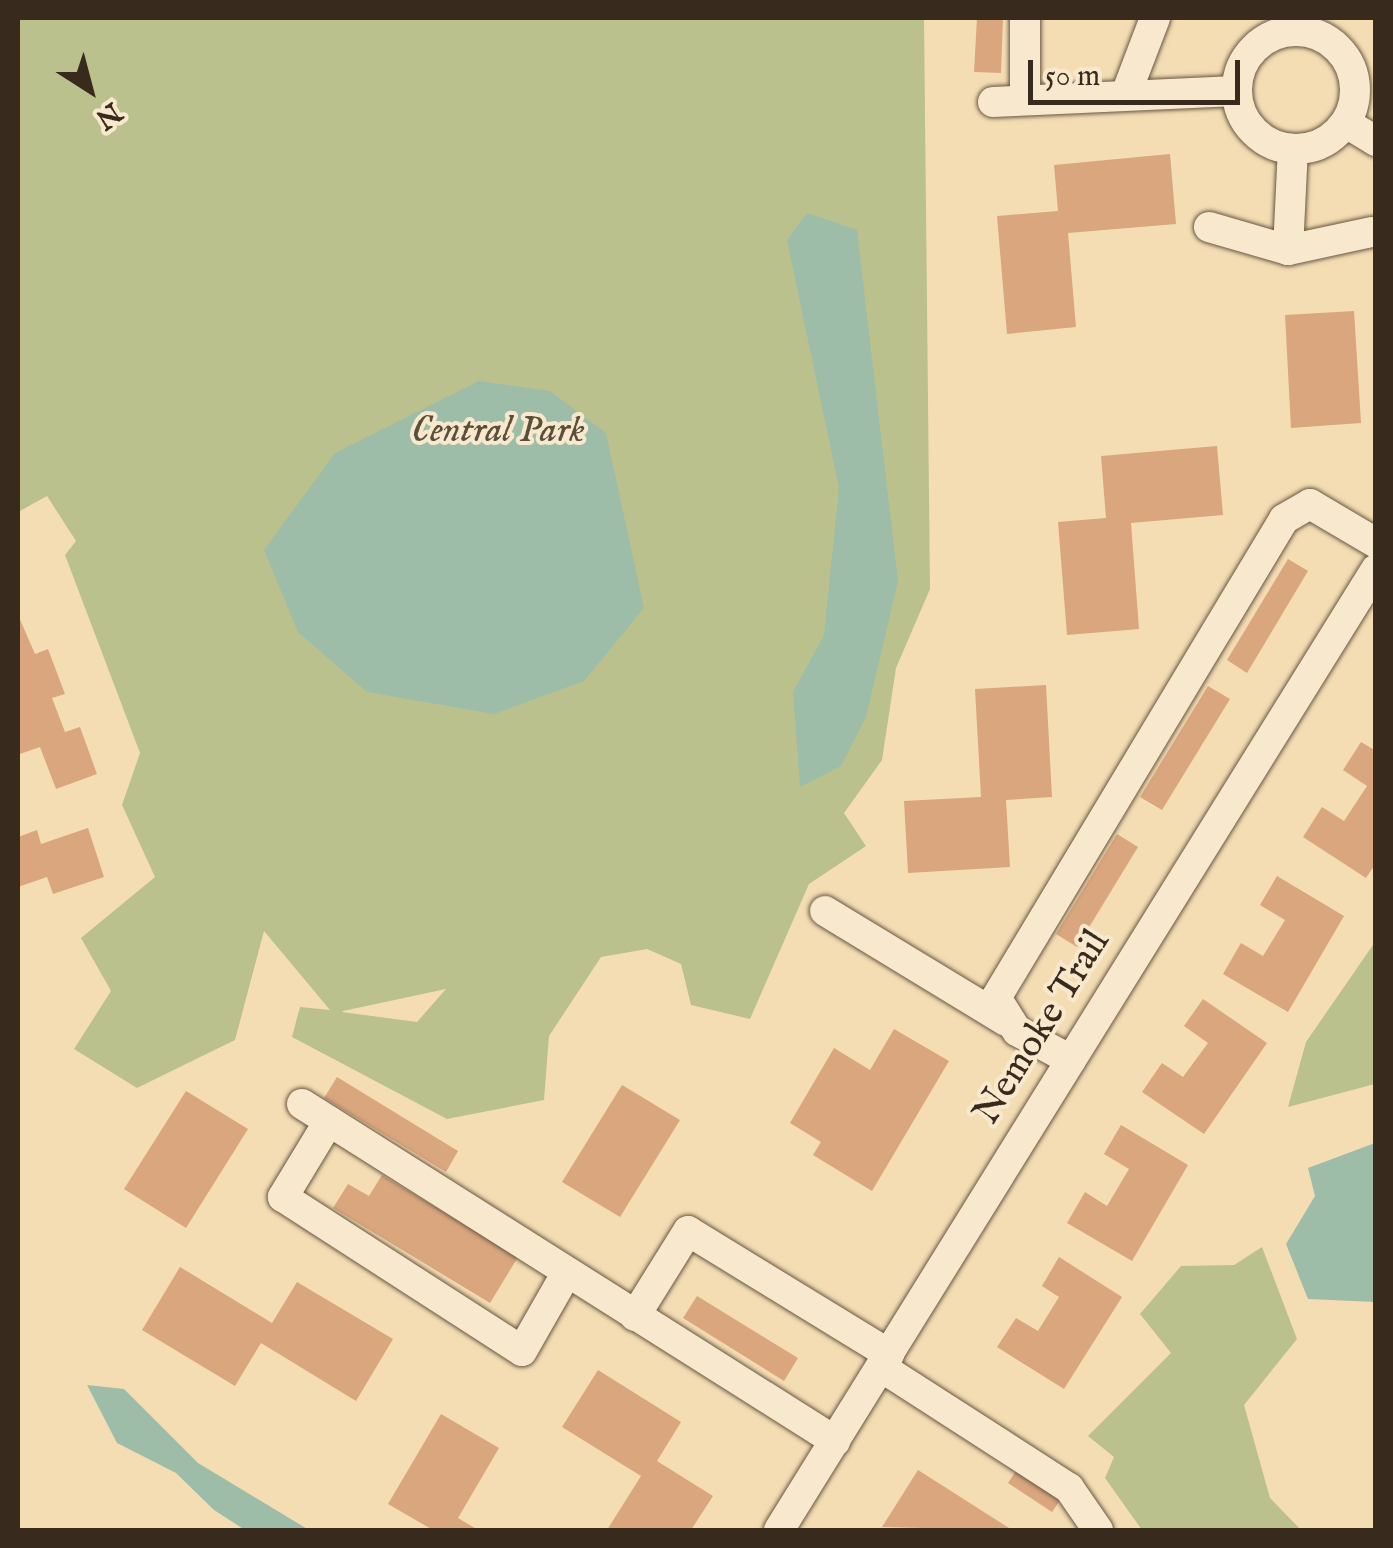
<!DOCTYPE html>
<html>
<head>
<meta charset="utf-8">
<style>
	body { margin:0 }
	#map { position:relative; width:1393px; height:1548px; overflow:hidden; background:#f4ddb3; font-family:"IM FELL English",serif }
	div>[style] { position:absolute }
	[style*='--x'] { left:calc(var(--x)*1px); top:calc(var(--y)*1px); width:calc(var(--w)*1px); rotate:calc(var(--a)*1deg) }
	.green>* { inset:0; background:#bbc18d }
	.water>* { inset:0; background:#9dbda8 }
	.building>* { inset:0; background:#daa67d }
	.roads { filter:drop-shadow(0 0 2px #685743) drop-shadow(0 0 2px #685743) }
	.minor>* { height:30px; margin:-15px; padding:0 15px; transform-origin:15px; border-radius:15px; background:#f8e9ce }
	.minor>.ring { margin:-15px; padding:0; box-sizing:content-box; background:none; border:30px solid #f8e9ce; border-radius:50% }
	span { translate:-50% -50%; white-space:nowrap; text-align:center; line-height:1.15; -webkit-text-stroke:8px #f8e9ce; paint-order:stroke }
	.park-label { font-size:38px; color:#5a503a; font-style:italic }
	.street-label { font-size:38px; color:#392a1e }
	.frame { position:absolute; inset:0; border:20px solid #392a1e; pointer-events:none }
	.north { position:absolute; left:40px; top:40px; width:100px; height:100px; -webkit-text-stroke:8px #f8e9ce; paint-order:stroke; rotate:144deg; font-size:28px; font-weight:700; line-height:40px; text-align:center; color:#392a1e }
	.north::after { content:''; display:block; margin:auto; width:35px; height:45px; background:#392a1e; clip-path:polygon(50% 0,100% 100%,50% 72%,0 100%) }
	.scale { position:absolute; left:1028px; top:60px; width:212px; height:45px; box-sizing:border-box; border:5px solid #392a1e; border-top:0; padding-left:12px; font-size:30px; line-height:35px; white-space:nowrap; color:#392a1e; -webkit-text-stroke:8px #f8e9ce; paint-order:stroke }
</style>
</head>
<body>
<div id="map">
	<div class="green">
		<i style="clip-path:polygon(evenodd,18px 18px,924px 18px,930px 589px,896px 668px,882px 760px,844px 813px,866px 846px,809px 884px,750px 1019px,691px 1005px,681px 964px,647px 949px,601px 957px,549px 1036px,544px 1100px,447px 1119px,292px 1037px,300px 1007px,330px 1010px,264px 931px,235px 1040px,137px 1088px,74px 1049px,111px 991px,81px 938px,155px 877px,122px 805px,140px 753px,65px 555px,76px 541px,47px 496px,18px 512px,18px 18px,446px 989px,417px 1022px,342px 1012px,343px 1011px,446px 989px)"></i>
		<i style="clip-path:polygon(1375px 942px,1375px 1084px,1288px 1107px,1306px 1042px)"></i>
		<i style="clip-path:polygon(1262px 1247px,1297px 1339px,1244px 1405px,1270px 1498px,1301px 1530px,1142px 1530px,1105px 1478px,1114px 1457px,1088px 1436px,1171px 1353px,1140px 1314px,1181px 1266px,1234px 1265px)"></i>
	</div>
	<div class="water">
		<i style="clip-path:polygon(807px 213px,857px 230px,898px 581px,866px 717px,841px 766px,800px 787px,793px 692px,824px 635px,839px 488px,787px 240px)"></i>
		<i style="clip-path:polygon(479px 381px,550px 391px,606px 433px,644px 608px,584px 681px,494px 714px,367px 692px,298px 632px,264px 550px,335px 453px)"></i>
		<i style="clip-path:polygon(1375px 1143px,1375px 1302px,1308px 1299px,1286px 1244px,1315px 1196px,1308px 1168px)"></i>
		<i style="clip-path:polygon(87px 1385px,124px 1389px,198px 1463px,309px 1530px,245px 1530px,214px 1510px,176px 1473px,117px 1443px)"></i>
	</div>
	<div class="building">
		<i style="clip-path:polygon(977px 18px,1003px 18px,1001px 73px,974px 72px)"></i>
		<i style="clip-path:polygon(1170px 154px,1176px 224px,1068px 233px,1076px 327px,1007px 334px,997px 216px,1058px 211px,1054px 165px)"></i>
		<i style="clip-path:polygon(1354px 311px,1361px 423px,1291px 428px,1285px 315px)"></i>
		<i style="clip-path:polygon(1217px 446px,1223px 515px,1131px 523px,1139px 629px,1067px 635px,1058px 522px,1106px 518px,1101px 456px)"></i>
		<i style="clip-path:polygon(1288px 559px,1308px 571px,1247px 673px,1227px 660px)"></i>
		<i style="clip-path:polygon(18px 615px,35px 654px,48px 649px,65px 694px,52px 698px,65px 732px,80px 727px,97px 774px,56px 789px,40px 747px,20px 754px,18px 747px)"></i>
		<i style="clip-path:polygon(1046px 685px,1052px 797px,1006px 800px,1010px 867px,908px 873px,904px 801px,981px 797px,975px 689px)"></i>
		<i style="clip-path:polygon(1208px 686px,1230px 699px,1162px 810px,1140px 797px)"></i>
		<i style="clip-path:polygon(1361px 742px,1376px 751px,1376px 863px,1366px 878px,1303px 837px,1322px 807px,1344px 821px,1367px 786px,1343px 770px)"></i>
		<i style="clip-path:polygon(88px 828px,104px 877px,53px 894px,47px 877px,18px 887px,18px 837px,37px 830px,41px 844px)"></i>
		<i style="clip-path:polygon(1117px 834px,1138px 847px,1077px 947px,1056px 934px)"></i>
		<i style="clip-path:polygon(1277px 876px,1344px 916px,1288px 1012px,1223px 974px,1241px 943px,1263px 956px,1285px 920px,1260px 905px)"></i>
		<i style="clip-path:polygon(1203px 999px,1267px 1043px,1204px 1134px,1142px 1092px,1162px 1063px,1183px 1077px,1208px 1043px,1184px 1026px)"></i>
		<i style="clip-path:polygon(894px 1029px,949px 1061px,872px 1191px,813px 1155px,821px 1142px,790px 1123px,834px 1048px,870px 1070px)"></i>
		<i style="clip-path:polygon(337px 1077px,458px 1151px,446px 1172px,324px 1098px)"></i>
		<i style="clip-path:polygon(622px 1085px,680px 1120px,620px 1217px,562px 1182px)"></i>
		<i style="clip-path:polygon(186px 1091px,248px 1129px,186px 1228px,124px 1189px)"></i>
		<i style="clip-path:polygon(1121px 1125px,1188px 1165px,1132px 1261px,1067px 1223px,1085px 1192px,1107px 1206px,1129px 1169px,1104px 1154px)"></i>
		<i style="clip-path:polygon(382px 1175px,518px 1257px,490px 1303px,333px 1208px,348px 1184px,369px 1196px)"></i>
		<i style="clip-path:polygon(1059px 1257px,1122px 1297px,1064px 1389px,997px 1347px,1016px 1318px,1038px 1331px,1059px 1297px,1042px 1286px)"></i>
		<i style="clip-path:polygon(180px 1267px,272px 1323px,297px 1282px,393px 1339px,356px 1401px,261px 1343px,235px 1386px,142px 1330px)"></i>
		<i style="clip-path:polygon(697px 1296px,798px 1358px,784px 1381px,683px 1318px)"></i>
		<i style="clip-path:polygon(598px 1370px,681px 1422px,657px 1461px,713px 1496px,691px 1530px,607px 1530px,641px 1476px,562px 1427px)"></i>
		<i style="clip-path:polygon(441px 1414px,499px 1448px,458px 1518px,478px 1530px,433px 1530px,388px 1504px)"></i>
		<i style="clip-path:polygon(1021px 1463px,1065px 1493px,1052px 1512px,1008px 1483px)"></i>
		<i style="clip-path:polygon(918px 1470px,1009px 1528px,1008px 1530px,882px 1527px)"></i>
	</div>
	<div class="roads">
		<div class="minor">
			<i class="ring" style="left:1237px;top:31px;width:88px;height:88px"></i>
			<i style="--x:1126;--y:94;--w:81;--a:-69.1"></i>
			<i style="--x:1025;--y:99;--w:81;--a:-90"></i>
			<i style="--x:993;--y:102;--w:243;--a:-2.6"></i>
			<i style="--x:1346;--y:123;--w:35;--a:31"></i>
			<i style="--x:1209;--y:227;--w:82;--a:16.2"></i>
			<i style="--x:1288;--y:250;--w:85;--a:-12.2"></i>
			<i style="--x:1288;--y:250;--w:101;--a:-87.2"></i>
			<i style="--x:825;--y:911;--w:212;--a:31.3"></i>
			<i style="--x:1071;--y:1060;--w:61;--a:-151.8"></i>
			<i style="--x:1017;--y:1031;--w:39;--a:-122"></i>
			<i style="--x:996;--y:998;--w:559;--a:-58.98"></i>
			<i style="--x:1284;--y:519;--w:30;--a:-30"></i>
			<i style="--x:1310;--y:504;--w:77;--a:30.6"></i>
			<i style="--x:302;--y:1104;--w:631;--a:32.3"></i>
			<i style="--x:329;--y:1121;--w:89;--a:121.2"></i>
			<i style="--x:283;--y:1197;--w:284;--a:32.8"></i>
			<i style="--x:522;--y:1351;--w:91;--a:-60.3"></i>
			<i style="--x:635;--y:1316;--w:100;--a:-58.1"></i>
			<i style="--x:688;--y:1231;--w:236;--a:31.5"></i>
			<i style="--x:881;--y:1367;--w:224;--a:32.8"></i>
			<i style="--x:1069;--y:1488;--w:51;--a:55.4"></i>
			<i style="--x:779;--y:1530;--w:1131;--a:-58.15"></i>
		</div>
	</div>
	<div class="park-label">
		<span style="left:498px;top:432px">Central Park</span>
	</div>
	<div class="street-label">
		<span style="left:1043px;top:1028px;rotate:-58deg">Nemoke Trail</span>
	</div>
	<div class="frame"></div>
	<div class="north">N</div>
	<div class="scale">50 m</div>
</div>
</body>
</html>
